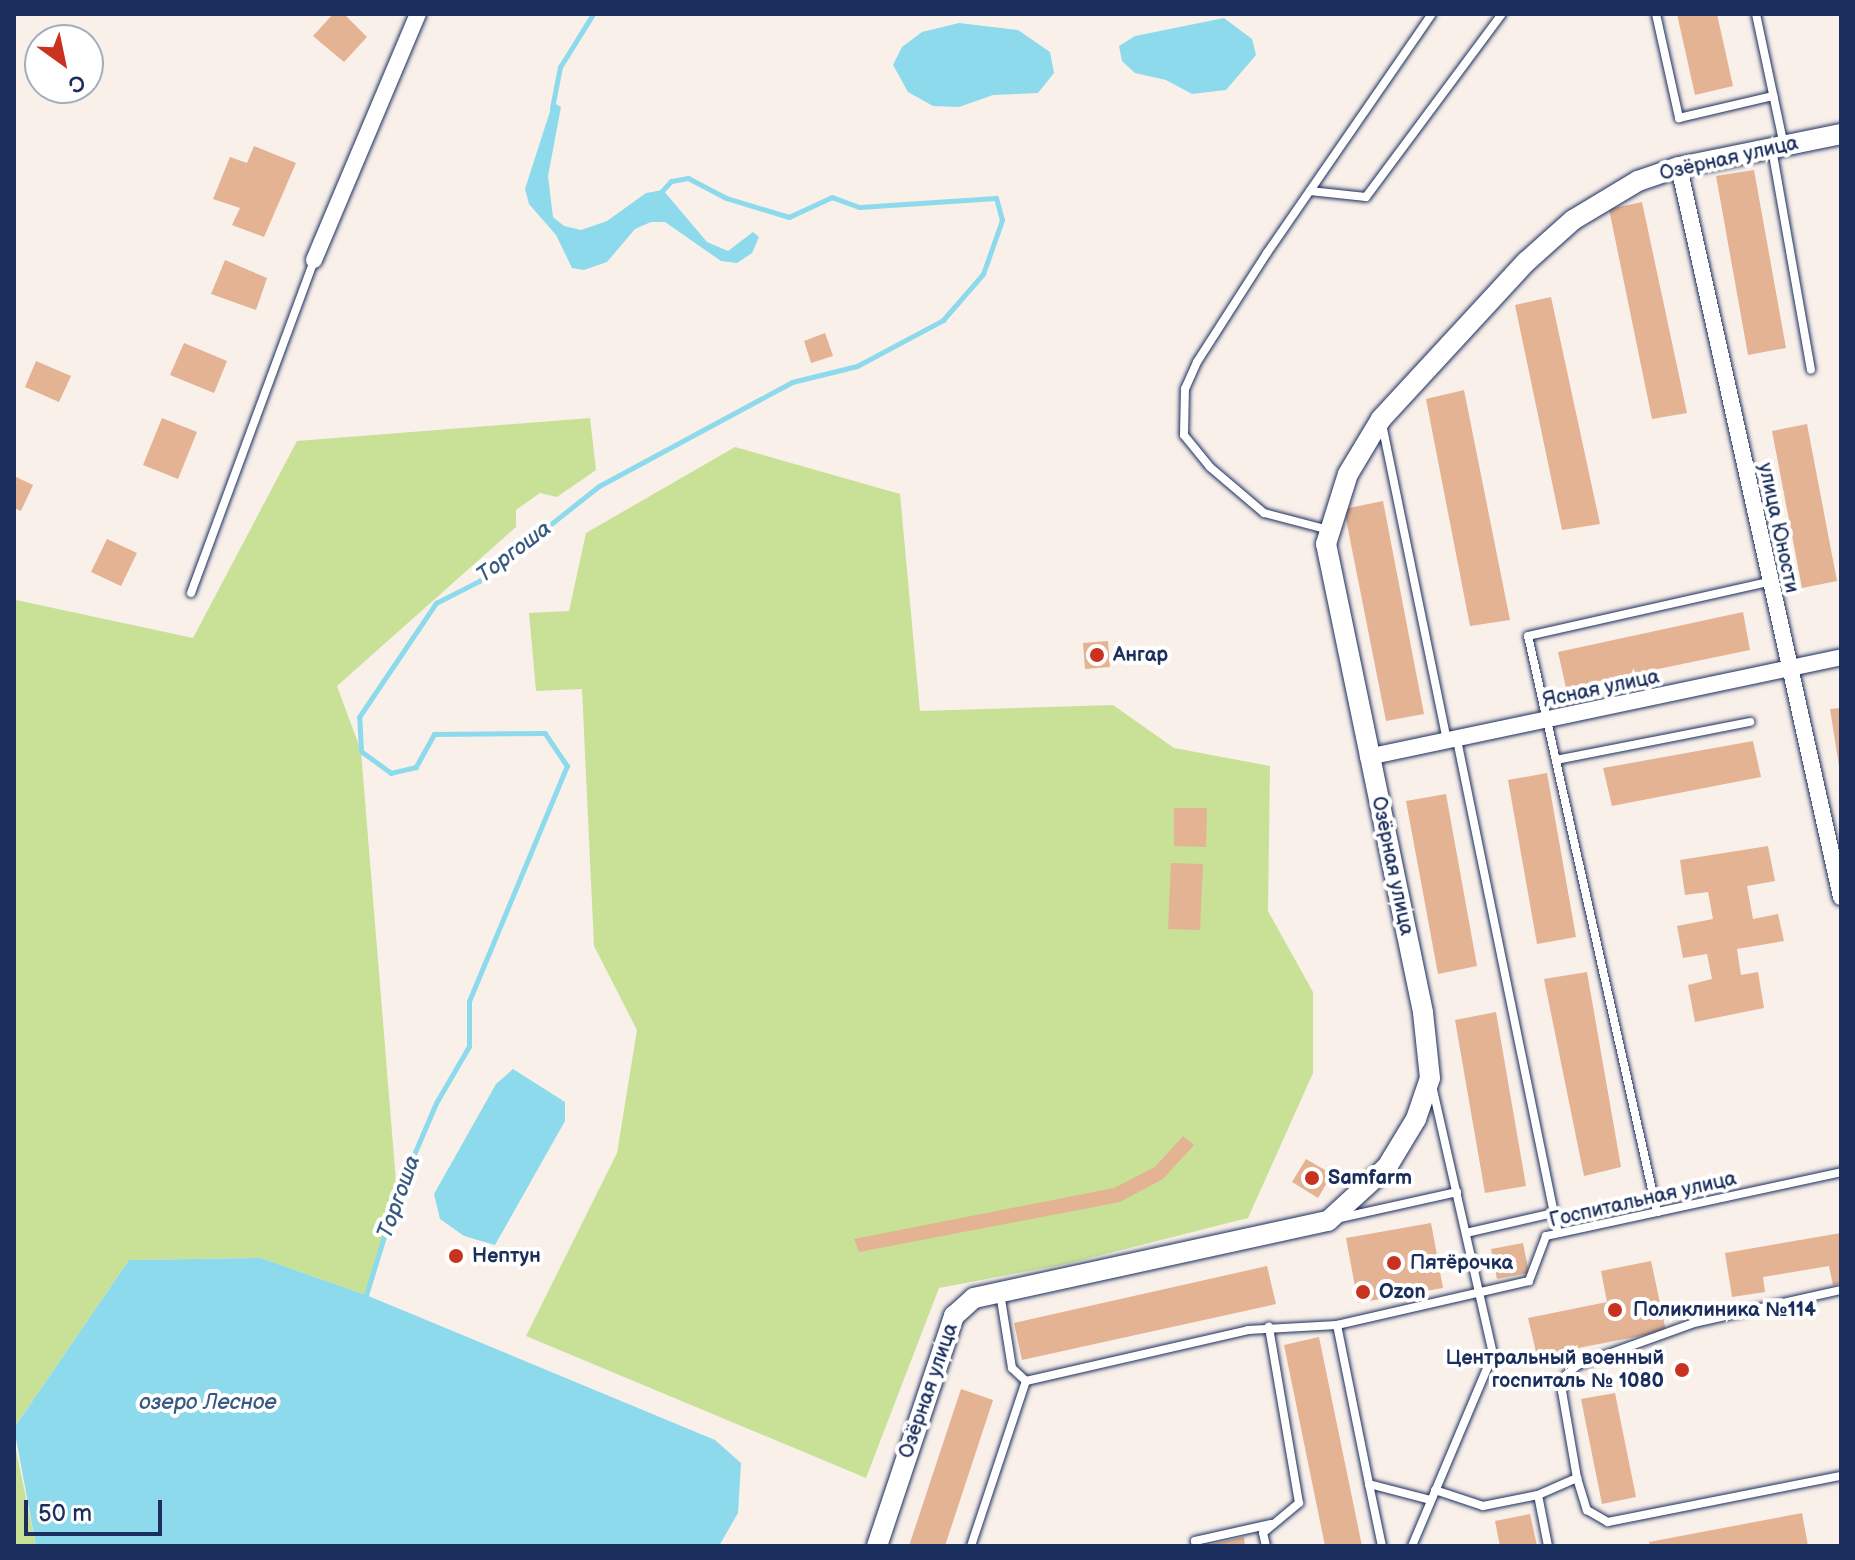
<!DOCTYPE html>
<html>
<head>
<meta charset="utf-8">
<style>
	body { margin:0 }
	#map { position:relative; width:1855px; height:1560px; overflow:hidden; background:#f9f0ea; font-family:"Balsamiq Sans",sans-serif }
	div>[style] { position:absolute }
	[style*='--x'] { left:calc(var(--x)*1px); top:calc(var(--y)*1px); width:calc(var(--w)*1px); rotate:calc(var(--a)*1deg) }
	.green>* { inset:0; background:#c8e197 }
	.water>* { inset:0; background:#8ddaec }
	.stream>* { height:5px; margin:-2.5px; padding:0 2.5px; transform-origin:2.5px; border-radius:2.5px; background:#8ddaec }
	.building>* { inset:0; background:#e3b394 }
	.roads { filter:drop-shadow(0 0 2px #1b2f5e) drop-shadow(0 0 2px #1b2f5e) }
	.service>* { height:8px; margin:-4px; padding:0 4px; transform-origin:4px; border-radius:4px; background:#fff }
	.minor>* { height:16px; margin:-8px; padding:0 8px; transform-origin:8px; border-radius:8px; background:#fff }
	.tertiary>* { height:20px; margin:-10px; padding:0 10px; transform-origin:10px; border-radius:10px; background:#fff }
	.dots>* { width:22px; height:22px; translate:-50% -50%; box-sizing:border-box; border:4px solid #fff; border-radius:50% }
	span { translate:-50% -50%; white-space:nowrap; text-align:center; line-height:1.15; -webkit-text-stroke:8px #fff; paint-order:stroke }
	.street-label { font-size:20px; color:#1b2f5e }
	.poi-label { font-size:20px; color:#1b2f5e; font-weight:700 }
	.left { translate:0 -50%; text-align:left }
	.right { translate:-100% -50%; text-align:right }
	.water-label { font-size:22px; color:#385a82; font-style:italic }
	.frame { position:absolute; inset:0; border:16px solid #1b2f5e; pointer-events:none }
	.north { position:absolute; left:24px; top:24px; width:80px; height:80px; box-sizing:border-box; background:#fff; border:2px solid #a4acbf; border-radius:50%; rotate:147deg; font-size:22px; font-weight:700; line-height:32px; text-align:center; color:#1b2f5e }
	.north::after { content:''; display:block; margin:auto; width:28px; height:36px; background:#c8321e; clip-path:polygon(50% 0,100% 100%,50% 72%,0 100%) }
	.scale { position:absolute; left:24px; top:1500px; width:138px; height:36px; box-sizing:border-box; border:4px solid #1b2f5e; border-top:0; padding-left:10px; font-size:24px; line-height:28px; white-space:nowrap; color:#1b2f5e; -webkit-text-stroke:6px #fff; paint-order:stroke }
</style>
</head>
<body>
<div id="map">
	<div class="green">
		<i style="clip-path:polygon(590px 418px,596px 470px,557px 497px,540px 493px,516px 510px,516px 527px,337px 686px,361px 751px,397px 1194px,366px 1295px,261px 1258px,129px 1260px,14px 1428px,16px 600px,193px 638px,297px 441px)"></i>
		<i style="clip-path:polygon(735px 447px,900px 494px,920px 711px,1113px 705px,1174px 748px,1270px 766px,1268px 911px,1313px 992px,1313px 1073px,1248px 1218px,1066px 1264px,939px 1288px,866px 1478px,526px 1336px,617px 1153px,637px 1030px,594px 946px,582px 689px,536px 691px,529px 613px,569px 611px,586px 533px)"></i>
		<i style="clip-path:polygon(14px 1440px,36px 1546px,14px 1546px)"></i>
	</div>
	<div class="water">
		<i style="clip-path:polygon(1224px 18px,1252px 39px,1256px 55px,1226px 90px,1192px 94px,1166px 80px,1135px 73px,1122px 61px,1119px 46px,1135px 36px)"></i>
		<i style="clip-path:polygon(959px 23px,1018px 30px,1050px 52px,1054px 73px,1038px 93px,993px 95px,959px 107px,933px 106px,908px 92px,893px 65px,902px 47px,922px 32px)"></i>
		<i style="clip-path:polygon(553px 102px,561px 107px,548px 176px,553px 217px,564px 226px,581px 230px,607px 221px,646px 193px,663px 190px,707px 242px,728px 251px,753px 232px,759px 237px,752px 253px,737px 263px,721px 261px,665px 222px,651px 222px,635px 229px,607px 262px,584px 270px,572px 268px,556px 235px,529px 204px,525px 189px)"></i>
		<i style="clip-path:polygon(513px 1069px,565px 1102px,565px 1121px,495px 1245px,464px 1236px,440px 1219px,434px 1194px,496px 1084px)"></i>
		<i style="clip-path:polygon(261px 1258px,366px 1295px,715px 1440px,741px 1463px,738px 1513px,719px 1546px,36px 1546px,14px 1428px,129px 1260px)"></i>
	</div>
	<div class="stream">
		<i style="--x:552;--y:108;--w:42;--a:-79"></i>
		<i style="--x:560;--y:67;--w:62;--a:-58.1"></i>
		<i style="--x:366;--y:1295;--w:106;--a:-72.9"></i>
		<i style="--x:397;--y:1194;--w:99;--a:-66.8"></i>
		<i style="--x:436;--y:1103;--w:66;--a:-59.9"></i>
		<i style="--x:469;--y:1046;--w:45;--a:-90"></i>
		<i style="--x:469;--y:1001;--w:255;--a:-67.4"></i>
		<i style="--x:567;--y:766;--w:40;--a:-124"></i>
		<i style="--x:545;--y:733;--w:111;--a:179.5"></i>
		<i style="--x:434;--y:734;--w:38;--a:119"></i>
		<i style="--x:416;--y:767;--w:26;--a:167"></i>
		<i style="--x:391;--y:773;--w:37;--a:-144"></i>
		<i style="--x:361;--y:751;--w:34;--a:-93"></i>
		<i style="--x:359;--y:717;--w:138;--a:-56"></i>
		<i style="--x:436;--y:603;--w:48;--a:-27.1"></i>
		<i style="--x:479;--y:581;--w:153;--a:-38.4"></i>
		<i style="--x:599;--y:486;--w:219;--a:-28.3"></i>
		<i style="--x:792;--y:382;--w:67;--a:-13.8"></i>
		<i style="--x:857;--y:366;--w:98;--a:-28.1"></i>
		<i style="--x:943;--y:320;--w:61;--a:-49"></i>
		<i style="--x:983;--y:274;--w:57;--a:-70.6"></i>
		<i style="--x:1002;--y:220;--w:23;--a:-105"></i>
		<i style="--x:996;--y:198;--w:137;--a:176.2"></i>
		<i style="--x:859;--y:207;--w:29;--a:-160"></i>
		<i style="--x:832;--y:197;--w:47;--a:155.1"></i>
		<i style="--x:789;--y:217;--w:66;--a:-163.2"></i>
		<i style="--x:726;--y:198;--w:43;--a:-152.2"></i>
		<i style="--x:688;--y:178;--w:17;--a:170"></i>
		<i style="--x:671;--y:181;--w:15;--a:132"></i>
	</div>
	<div class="building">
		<i style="clip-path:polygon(333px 14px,344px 14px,367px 37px,344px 62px,313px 36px)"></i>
		<i style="clip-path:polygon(1677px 14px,1717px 14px,1733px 86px,1695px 95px)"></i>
		<i style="clip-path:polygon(254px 146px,296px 163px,264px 237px,232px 225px,240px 208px,213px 199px,230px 157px,247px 163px)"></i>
		<i style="clip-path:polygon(1754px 170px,1786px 348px,1748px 355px,1716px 176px)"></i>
		<i style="clip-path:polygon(1642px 202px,1687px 413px,1652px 419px,1609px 209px)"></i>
		<i style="clip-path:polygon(225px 260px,267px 278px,256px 310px,211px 294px)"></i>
		<i style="clip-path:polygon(1551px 297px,1600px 524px,1562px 530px,1515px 305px)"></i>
		<i style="clip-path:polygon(825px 333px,833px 356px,811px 363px,804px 341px)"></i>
		<i style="clip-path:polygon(184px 343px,227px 361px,214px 393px,170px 375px)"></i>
		<i style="clip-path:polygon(36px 361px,71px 376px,59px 402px,25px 387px)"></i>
		<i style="clip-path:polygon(1464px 390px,1510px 620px,1470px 626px,1426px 399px)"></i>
		<i style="clip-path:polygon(162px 418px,197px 432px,178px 479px,143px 465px)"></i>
		<i style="clip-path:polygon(1807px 424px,1837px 581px,1802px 588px,1772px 431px)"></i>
		<i style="clip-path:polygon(14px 476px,33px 485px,21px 511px,14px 508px)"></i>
		<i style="clip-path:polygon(1383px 501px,1424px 714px,1386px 721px,1344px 509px)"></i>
		<i style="clip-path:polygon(107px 539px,137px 553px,121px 586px,91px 572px)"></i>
		<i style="clip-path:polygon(1743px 612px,1750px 650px,1566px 688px,1558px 652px)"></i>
		<i style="clip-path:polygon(1108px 641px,1110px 667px,1085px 669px,1083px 643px)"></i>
		<i style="clip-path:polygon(1841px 708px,1841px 766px,1839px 766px,1830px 709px)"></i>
		<i style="clip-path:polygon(1753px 741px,1761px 777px,1612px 806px,1603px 768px)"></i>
		<i style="clip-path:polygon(1547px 773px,1576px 937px,1537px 944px,1508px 780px)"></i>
		<i style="clip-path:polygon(1446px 794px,1477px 966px,1438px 974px,1406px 801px)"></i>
		<i style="clip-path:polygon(1174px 808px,1207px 808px,1206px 847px,1174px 846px)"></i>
		<i style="clip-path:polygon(1768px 846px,1775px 881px,1747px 886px,1753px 919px,1778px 914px,1784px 941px,1737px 949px,1741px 975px,1758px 972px,1764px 1008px,1695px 1022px,1688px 985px,1712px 979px,1707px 954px,1683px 958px,1677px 926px,1713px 919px,1708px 892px,1685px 895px,1680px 860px)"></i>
		<i style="clip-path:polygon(1171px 863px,1203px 864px,1200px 930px,1168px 929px)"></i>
		<i style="clip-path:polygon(1587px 972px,1621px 1167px,1584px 1176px,1544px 979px)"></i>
		<i style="clip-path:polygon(1496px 1012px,1526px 1186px,1485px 1193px,1455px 1020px)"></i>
		<i style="clip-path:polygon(1183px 1136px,1194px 1145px,1163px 1179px,1120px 1202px,859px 1252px,854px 1239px,1114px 1188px,1155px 1167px)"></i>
		<i style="clip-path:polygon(1306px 1159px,1332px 1174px,1318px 1198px,1292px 1182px)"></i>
		<i style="clip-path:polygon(1431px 1223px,1443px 1288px,1358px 1303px,1346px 1238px)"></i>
		<i style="clip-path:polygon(1841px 1233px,1841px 1283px,1833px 1285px,1829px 1266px,1763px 1277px,1765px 1292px,1732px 1297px,1725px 1253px)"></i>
		<i style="clip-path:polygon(1523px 1243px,1529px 1273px,1497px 1279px,1491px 1249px)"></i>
		<i style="clip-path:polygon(1651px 1261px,1666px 1331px,1537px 1356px,1528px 1318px,1607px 1302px,1601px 1271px)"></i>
		<i style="clip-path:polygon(1267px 1266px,1276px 1304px,1022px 1360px,1014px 1323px)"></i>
		<i style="clip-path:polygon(1319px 1337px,1362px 1546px,1325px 1546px,1284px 1345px)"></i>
		<i style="clip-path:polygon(961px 1389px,993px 1400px,945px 1546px,909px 1546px)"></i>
		<i style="clip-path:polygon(1615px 1393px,1636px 1497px,1602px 1504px,1581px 1399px)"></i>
		<i style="clip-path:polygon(1802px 1513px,1808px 1546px,1650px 1546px,1649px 1542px)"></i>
		<i style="clip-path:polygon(1530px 1514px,1537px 1546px,1500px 1546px,1495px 1521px)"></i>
		<i style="clip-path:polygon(1244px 1537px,1245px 1546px,1207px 1546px,1207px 1545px)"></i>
	</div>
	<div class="roads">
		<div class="service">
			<i style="--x:1656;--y:14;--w:107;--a:77.5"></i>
			<i style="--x:1679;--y:118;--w:97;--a:-13.2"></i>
			<i style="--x:1756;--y:14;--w:135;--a:78"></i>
			<i style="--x:1772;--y:149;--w:224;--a:80"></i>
			<i style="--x:1310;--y:191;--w:56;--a:6.1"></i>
			<i style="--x:1366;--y:197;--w:228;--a:-53.4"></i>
			<i style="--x:1382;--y:424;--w:325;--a:78.4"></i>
			<i style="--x:1329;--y:530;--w:67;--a:-165.3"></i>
			<i style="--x:1264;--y:513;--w:71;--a:-139.6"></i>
			<i style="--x:1210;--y:467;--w:41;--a:-129.1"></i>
			<i style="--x:1184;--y:435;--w:46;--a:-88.8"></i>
			<i style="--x:1185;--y:389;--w:30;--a:-66"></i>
			<i style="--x:1197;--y:362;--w:130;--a:-57.3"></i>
			<i style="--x:1267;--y:253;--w:290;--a:-55.4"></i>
			<i style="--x:191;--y:593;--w:355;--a:-69.7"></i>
			<i style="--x:1457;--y:740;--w:503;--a:78.42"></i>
			<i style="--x:1556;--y:760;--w:198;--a:-11.1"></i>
			<i style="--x:1657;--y:1212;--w:590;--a:-102.62"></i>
			<i style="--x:1528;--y:636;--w:246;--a:-12.7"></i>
			<i style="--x:1340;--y:1218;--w:120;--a:-12.5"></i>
			<i style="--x:1466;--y:1233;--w:89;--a:-12.9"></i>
			<i style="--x:1000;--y:1293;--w:76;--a:80.9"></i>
			<i style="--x:1012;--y:1368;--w:19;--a:43"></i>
			<i style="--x:1026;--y:1381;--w:228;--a:-12.9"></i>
			<i style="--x:1248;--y:1330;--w:89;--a:-3.2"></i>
			<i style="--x:1337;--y:1325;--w:197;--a:-12.9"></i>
			<i style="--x:1529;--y:1281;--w:48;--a:-69.3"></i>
			<i style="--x:1546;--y:1236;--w:302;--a:-12.2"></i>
			<i style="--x:1337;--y:1325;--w:162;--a:78.6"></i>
			<i style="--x:1369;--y:1484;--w:64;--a:14.5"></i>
			<i style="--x:1577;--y:1478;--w:88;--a:-99.8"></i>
			<i style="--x:1562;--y:1391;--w:16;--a:-76"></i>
			<i style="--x:1566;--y:1375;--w:16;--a:-40"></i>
			<i style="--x:1578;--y:1365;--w:123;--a:-19.9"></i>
			<i style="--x:1694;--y:1323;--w:151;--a:-12.7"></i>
			<i style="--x:1369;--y:1484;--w:63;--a:78.2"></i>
			<i style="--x:1435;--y:1490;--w:51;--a:18.4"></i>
			<i style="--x:1483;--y:1506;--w:56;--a:-11.3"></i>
			<i style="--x:1538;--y:1495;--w:43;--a:-23.6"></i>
			<i style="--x:1577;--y:1478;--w:34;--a:73"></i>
			<i style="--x:1587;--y:1510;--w:24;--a:30"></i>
			<i style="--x:1608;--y:1522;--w:237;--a:-11.2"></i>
			<i style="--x:1538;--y:1495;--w:52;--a:78.9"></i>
			<i style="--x:971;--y:1546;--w:174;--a:-71.6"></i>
			<i style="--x:1196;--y:1546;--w:5;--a:-101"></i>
			<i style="--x:1195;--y:1541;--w:78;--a:-12.6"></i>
			<i style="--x:1266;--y:1546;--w:13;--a:-103"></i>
			<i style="--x:1263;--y:1533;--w:47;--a:-39.8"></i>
			<i style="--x:1299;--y:1503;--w:179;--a:-99.7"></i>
			<i style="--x:1412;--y:1546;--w:208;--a:-67.1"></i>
			<i style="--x:1493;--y:1354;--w:275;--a:-102.8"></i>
		</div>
		<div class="minor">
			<i style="--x:1679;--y:167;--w:748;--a:77.49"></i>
			<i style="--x:314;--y:260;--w:267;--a:-67.1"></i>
			<i style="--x:1368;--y:757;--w:483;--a:-11.9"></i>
		</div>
		<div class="tertiary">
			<i style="--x:877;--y:1546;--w:243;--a:-71.5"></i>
			<i style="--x:954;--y:1316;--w:27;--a:-42"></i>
			<i style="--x:974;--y:1298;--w:362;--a:-12.3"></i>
			<i style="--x:1328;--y:1221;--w:80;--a:-42.5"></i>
			<i style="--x:1387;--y:1167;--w:56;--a:-58.9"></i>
			<i style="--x:1416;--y:1119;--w:43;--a:-71.1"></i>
			<i style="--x:1430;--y:1078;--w:66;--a:-96.1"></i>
			<i style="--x:1423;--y:1012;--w:478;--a:-101.7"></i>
			<i style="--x:1326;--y:544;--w:73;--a:-72.6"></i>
			<i style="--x:1348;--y:474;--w:64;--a:-59"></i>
			<i style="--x:1381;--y:419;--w:214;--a:-47.3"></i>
			<i style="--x:1526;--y:262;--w:63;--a:-41.8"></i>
			<i style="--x:1573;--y:220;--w:76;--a:-31"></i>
			<i style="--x:1638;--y:181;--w:43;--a:-18.9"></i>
			<i style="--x:1679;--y:167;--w:165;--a:-11.5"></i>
		</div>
	</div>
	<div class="dots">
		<i style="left:1097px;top:655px;background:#c8321e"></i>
		<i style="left:1312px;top:1178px;background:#c8321e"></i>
		<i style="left:456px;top:1256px;background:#c8321e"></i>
		<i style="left:1394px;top:1263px;background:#c8321e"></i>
		<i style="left:1363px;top:1292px;background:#c8321e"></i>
		<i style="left:1615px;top:1310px;background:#c8321e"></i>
		<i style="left:1682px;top:1370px;background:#c8321e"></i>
	</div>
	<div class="street-label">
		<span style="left:1729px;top:159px;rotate:-13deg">Озёрная улица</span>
		<span style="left:1778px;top:528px;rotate:78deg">улица Юности</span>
		<span style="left:1601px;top:689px;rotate:-12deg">Ясная улица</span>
		<span style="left:1392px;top:866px;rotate:78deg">Озёрная улица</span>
		<span style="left:1643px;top:1200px;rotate:-13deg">Госпитальная улица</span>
		<span style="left:929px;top:1391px;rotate:-71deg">Озёрная улица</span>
	</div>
	<div class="poi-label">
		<span class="left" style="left:1113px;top:655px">Ангар</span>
		<span class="left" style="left:1328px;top:1178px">Samfarm</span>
		<span class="left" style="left:472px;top:1256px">Нептун</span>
		<span class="left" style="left:1410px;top:1263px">Пятёрочка</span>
		<span class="left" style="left:1379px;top:1292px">Ozon</span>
		<span class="left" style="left:1633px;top:1310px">Поликлиника №114</span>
		<span class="right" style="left:1664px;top:1370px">Центральный военный<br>госпиталь № 1080</span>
	</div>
	<div class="water-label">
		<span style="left:514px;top:552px;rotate:-37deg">Торгоша</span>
		<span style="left:399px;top:1197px;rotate:-70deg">Торгоша</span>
		<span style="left:208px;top:1403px">озеро Лесное</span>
	</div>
	<div class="frame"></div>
	<div class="north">С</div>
	<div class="scale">50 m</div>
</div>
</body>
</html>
